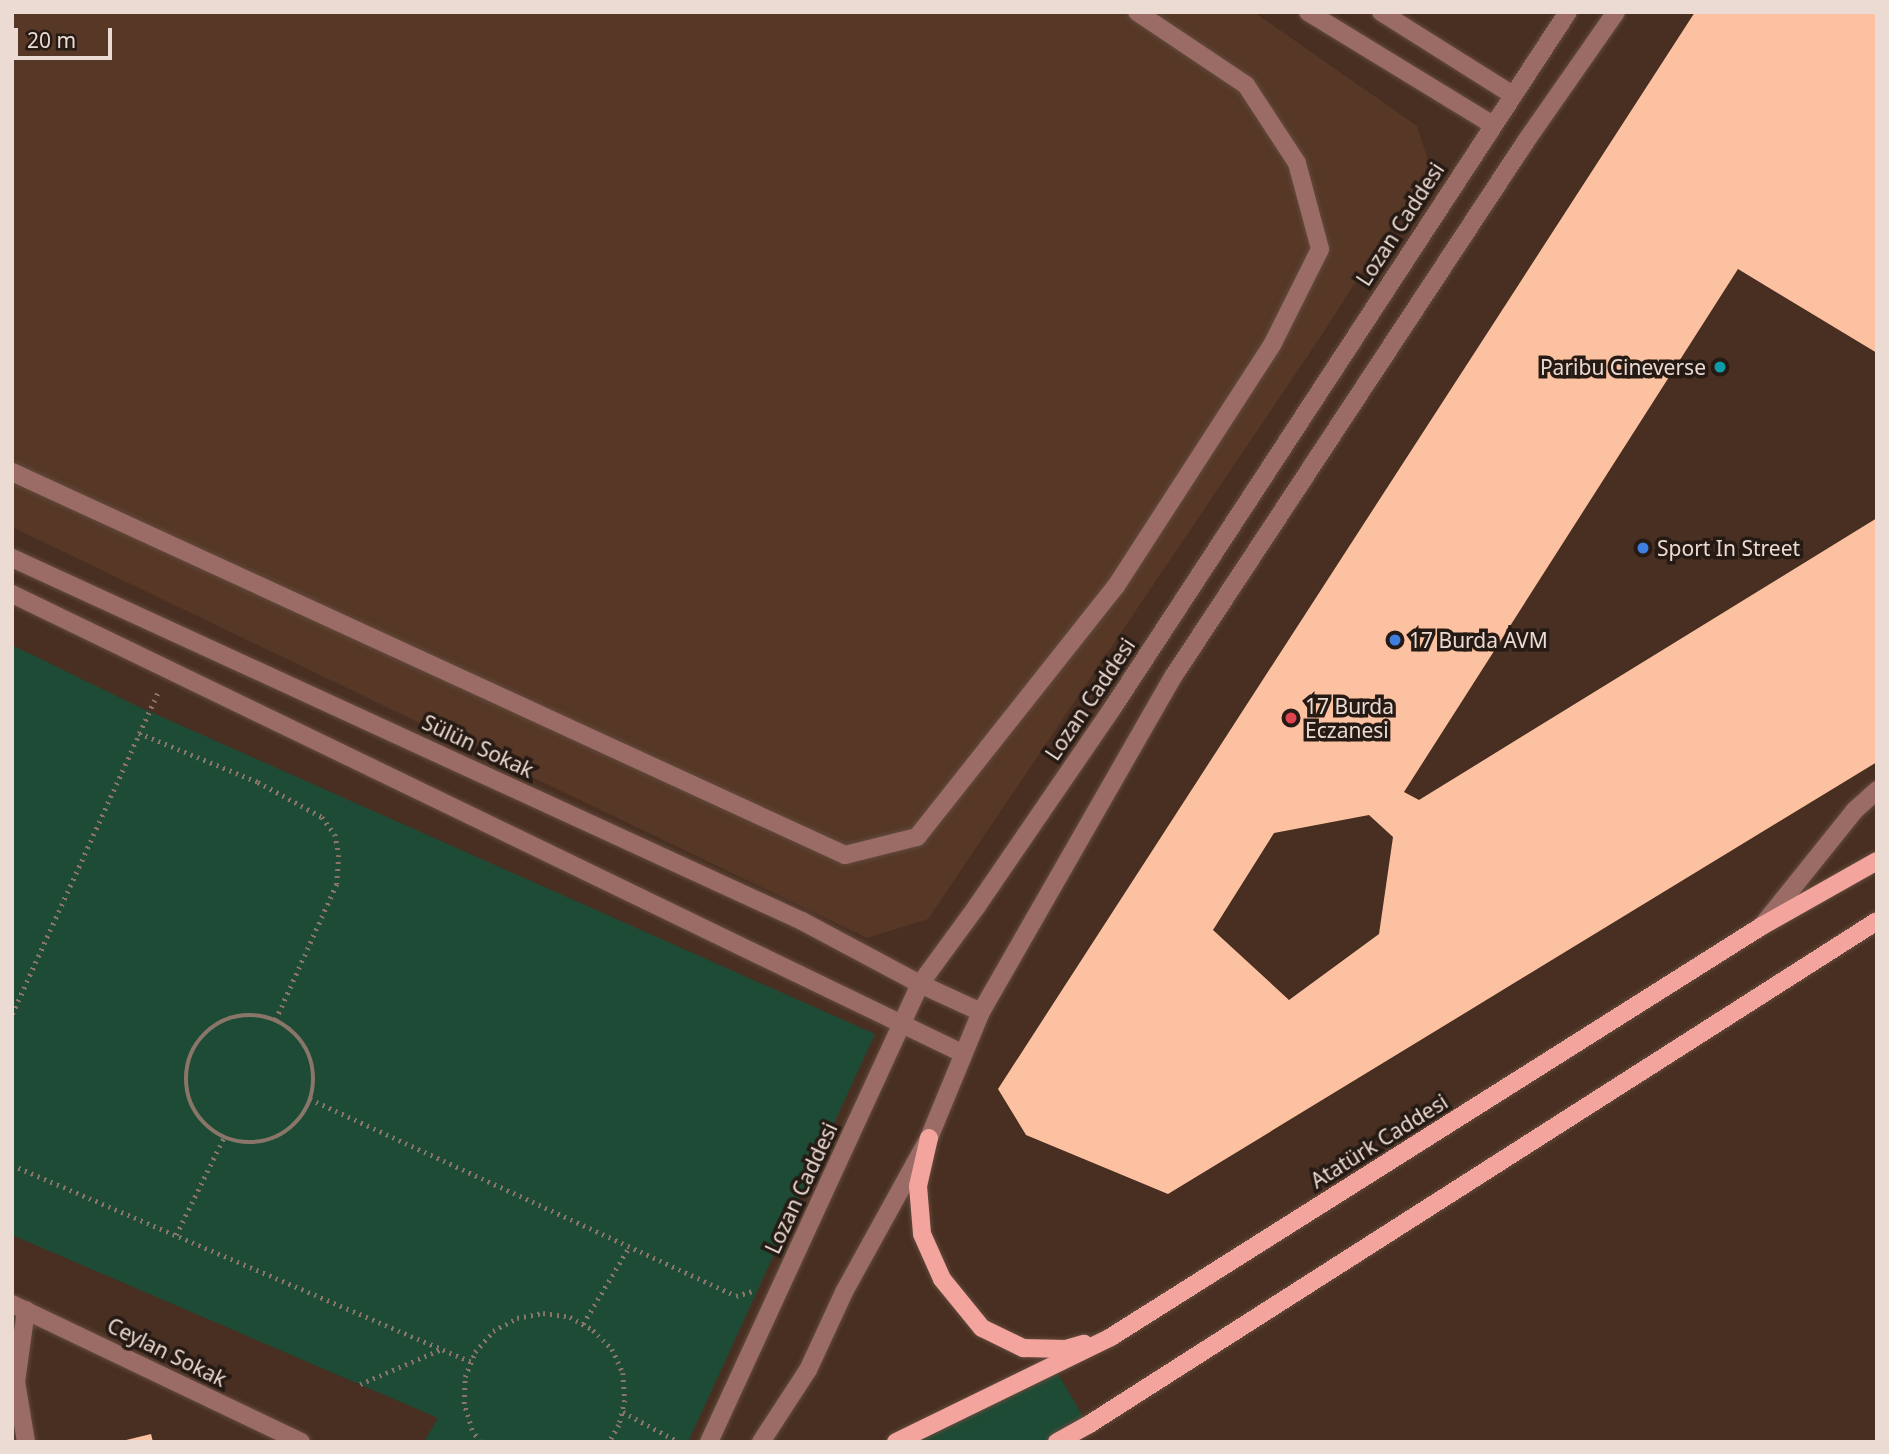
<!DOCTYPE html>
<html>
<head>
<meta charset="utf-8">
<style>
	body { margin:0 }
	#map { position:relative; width:1889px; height:1454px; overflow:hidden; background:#482f21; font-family:"Noto Sans",sans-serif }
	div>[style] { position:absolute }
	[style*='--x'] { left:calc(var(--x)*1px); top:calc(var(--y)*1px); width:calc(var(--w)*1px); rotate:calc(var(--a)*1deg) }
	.built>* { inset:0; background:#573827 }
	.green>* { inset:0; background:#1d4b35 }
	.building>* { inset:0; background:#fcc1a1 }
	.path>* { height:4.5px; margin-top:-2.25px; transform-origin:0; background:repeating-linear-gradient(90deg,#8a7569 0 2px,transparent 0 7px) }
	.path>.ring { margin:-2.25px; padding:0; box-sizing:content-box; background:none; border:4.5px solid #8a7569; border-radius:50% }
	.roads { filter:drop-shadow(0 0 2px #624b3d) drop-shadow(0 0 2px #624b3d) }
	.minor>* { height:18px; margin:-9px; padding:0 9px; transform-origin:9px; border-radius:9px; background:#9b6b66 }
	.major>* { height:18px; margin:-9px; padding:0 9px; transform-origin:9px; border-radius:9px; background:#f3a49d }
	.dots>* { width:19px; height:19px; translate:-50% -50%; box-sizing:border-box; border:4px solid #261a14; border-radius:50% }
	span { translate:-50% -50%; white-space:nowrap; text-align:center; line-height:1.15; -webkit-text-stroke:7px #261a14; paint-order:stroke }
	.street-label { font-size:21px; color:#ebdbd2 }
	.poi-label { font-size:21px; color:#ebdbd2 }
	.right { translate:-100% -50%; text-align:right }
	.left { translate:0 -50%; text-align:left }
	.frame { position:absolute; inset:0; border:14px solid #ebdbd2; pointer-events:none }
	.scale { position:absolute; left:14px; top:28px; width:98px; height:32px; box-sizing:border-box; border:4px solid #ebdbd2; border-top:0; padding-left:9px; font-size:21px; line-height:24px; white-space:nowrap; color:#ebdbd2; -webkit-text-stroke:5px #261a14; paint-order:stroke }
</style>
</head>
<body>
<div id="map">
	<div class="built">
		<i style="clip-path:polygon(12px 12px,1254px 12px,1417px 126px,1430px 166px,1321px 336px,928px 919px,867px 938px,12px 527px)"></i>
	</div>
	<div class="green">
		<i style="clip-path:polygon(12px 645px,135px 705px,875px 1034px,688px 1442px,424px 1442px,438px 1418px,12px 1235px)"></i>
		<i style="clip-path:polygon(1054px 1367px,1088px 1425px,1057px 1442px,896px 1442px)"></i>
	</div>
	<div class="building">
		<i style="clip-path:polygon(evenodd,1695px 12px,1877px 12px,1877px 353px,1738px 269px,1404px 792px,1419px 800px,1877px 518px,1877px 762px,1168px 1194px,1026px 1135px,998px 1089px,1695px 12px,1369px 815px,1393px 837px,1379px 934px,1289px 1000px,1213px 930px,1274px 833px,1369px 815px)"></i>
		<i style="clip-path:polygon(151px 1434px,153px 1442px,123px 1442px,122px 1441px)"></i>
	</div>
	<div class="path">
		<i style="--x:139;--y:733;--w:129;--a:22.4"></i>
		<i style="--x:258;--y:782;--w:73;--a:28.7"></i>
		<i style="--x:322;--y:817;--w:21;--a:53"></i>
		<i style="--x:335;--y:834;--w:21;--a:79"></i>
		<i style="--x:339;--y:855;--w:29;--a:94"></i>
		<i style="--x:337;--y:884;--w:149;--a:114.2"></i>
		<i style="--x:12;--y:1014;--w:356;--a:-65.6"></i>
		<i class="ring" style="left:186px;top:1015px;width:123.5px;height:123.5px"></i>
		<i style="--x:310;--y:1099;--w:469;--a:24.8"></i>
		<i style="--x:736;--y:1296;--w:17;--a:-17"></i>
		<i style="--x:12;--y:1165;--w:499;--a:23.2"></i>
		<i style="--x:176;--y:1235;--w:109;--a:-63.9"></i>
		<i style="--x:583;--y:1324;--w:90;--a:-59.1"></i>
		<i style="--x:360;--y:1384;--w:89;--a:-23.1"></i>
		<i style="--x:623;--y:1412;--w:64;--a:28.2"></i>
		<i style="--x:480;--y:1442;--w:14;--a:-124"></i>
		<i style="--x:472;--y:1430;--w:27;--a:-107"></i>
		<i style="--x:464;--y:1404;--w:27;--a:-88"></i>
		<i style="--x:465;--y:1377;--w:27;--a:-68"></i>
		<i style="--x:475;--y:1352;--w:28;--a:-49"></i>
		<i style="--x:493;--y:1331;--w:27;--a:-28"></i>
		<i style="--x:517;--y:1318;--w:26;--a:-11"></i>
		<i style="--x:543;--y:1313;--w:27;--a:8"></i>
		<i style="--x:570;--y:1317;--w:26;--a:29"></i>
		<i style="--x:593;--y:1330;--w:27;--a:45"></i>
		<i style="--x:612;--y:1349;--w:26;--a:65"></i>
		<i style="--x:623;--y:1373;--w:27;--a:86"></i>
		<i style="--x:625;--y:1400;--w:26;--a:103"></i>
		<i style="--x:619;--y:1425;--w:20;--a:120"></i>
	</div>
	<div class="roads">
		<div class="minor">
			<i style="--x:1308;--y:12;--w:217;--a:31.4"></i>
			<i style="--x:1381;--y:12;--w:156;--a:32.2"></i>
			<i style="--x:12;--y:472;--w:917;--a:24.69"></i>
			<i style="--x:845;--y:855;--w:74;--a:-14"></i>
			<i style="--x:917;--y:837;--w:320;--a:-51.6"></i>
			<i style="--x:1116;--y:586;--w:289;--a:-57.1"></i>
			<i style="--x:1273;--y:343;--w:105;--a:-63.4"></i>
			<i style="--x:1320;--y:249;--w:89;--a:-105"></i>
			<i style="--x:1297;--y:163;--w:93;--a:-123.2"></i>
			<i style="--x:1246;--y:85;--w:131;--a:-146.2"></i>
			<i style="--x:12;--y:558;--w:869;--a:24.68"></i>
			<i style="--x:802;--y:921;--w:134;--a:28.1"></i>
			<i style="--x:920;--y:984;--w:67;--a:24.7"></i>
			<i style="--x:12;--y:594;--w:1055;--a:25.79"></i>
			<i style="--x:1762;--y:926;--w:147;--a:-51.3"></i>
			<i style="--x:1854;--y:811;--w:31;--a:-42"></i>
			<i style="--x:12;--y:1304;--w:320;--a:25.5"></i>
			<i style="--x:26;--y:1310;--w:73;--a:97.9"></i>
			<i style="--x:16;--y:1382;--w:61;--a:80.5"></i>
			<i style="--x:709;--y:1442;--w:504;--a:-65.26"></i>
			<i style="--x:920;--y:984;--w:97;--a:-53.8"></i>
			<i style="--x:977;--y:906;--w:239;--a:-55.6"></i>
			<i style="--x:1112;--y:709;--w:833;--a:-56.81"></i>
			<i style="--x:761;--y:1442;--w:86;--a:-56.9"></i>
			<i style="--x:808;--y:1370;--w:86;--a:-65.2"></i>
			<i style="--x:844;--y:1292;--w:176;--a:-61.1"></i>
			<i style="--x:929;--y:1138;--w:136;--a:-67.6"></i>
			<i style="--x:981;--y:1012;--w:386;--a:-60.2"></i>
			<i style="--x:1173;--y:677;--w:642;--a:-56.63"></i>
			<i style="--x:1526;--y:141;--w:157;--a:-55.1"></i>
		</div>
		<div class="major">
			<i style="--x:929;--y:1138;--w:49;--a:102.9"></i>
			<i style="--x:918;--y:1186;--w:48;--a:85.2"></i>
			<i style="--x:922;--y:1234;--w:49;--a:66"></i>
			<i style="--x:942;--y:1279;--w:63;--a:50.8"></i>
			<i style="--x:982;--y:1328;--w:46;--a:26"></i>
			<i style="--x:1023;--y:1348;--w:43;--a:1.3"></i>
			<i style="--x:1066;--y:1349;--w:19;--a:-16"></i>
			<i style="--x:896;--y:1442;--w:239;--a:-26"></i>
			<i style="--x:1111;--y:1337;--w:770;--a:-32.27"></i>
			<i style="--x:1762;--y:926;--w:132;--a:-29.5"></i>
			<i style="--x:1057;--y:1442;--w:35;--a:-29"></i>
			<i style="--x:1088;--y:1425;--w:936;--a:-32.57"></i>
		</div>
	</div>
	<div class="dots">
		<i style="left:1720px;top:367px;background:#0f9aa8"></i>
		<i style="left:1643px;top:548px;background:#3f7fe0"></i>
		<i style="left:1395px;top:640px;background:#3f7fe0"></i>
		<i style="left:1291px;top:718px;background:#e0444e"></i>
	</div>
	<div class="street-label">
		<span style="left:1400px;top:224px;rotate:-57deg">Lozan Caddesi</span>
		<span style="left:1090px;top:699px;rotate:-56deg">Lozan Caddesi</span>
		<span style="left:478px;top:746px;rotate:25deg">Sülün Sokak</span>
		<span style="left:1379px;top:1141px;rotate:-32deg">Atatürk Caddesi</span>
		<span style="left:801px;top:1188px;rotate:-65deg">Lozan Caddesi</span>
		<span style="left:167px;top:1352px;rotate:26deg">Ceylan Sokak</span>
	</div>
	<div class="poi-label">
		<span class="right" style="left:1706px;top:367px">Paribu Cineverse</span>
		<span class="left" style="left:1657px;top:548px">Sport In Street</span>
		<span class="left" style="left:1409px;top:640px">17 Burda AVM</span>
		<span class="left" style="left:1305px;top:718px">17 Burda<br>Eczanesi</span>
	</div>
	<div class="frame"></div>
	<div class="scale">20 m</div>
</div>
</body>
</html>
